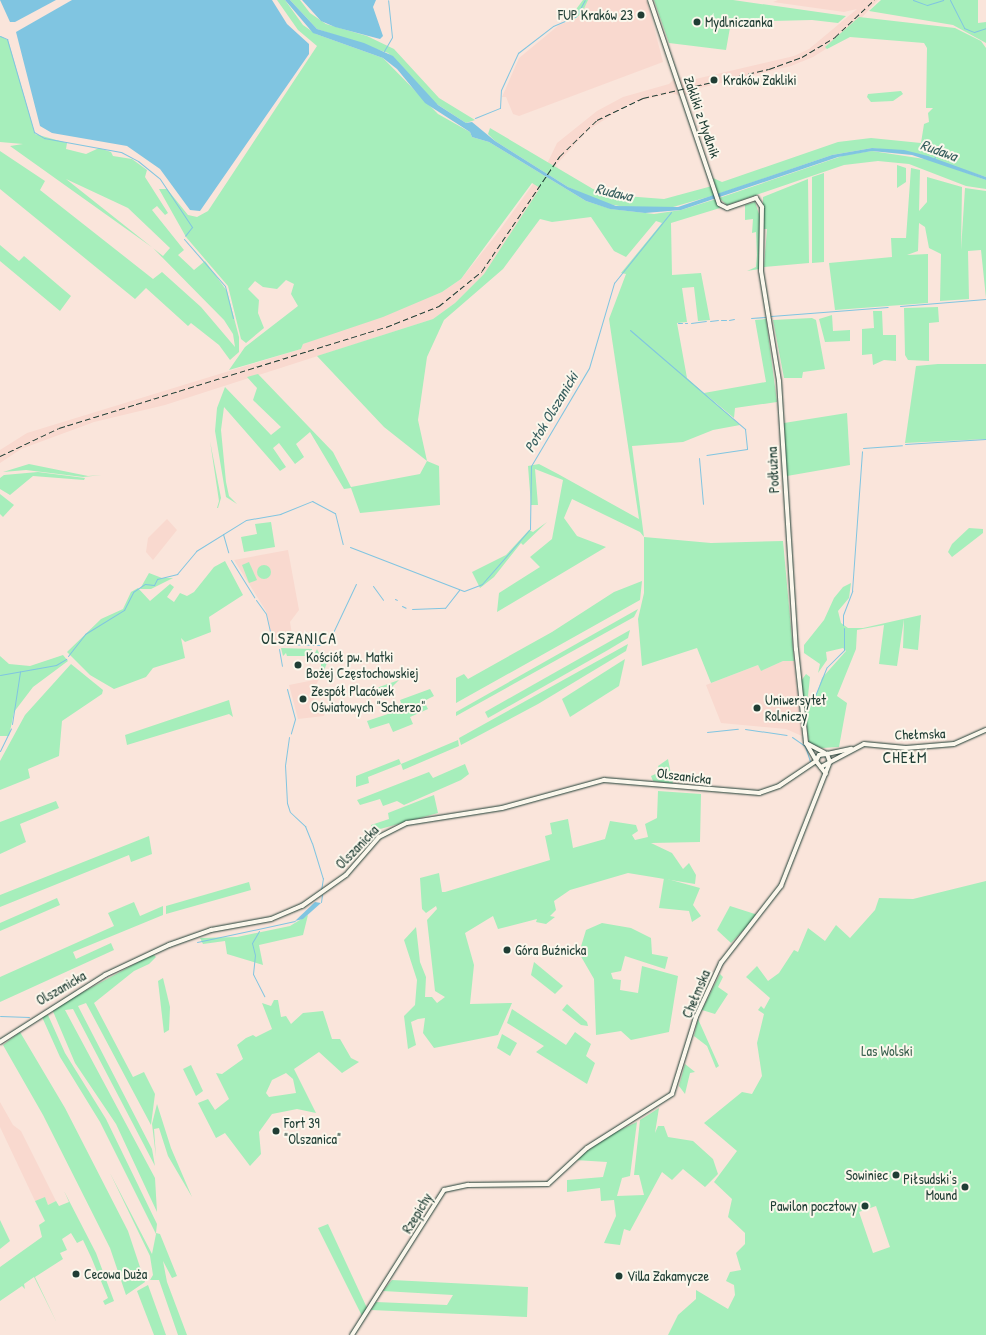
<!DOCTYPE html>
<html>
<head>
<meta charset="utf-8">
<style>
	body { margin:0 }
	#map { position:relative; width:986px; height:1335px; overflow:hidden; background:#fae5db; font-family:"Patrick Hand",sans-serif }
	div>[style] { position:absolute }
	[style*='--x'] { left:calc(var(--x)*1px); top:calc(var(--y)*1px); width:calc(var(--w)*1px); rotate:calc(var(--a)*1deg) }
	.built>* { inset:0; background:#f9d9cf }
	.green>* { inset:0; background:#a6eebb }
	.round { border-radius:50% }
	.water>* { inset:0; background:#80c5e1 }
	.stream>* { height:1px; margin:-0.5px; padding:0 0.5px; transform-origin:0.5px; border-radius:0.5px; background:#80c5e1 }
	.roads { filter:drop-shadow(0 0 1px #1f3d34) drop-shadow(0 0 1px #1f3d34) }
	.secondary>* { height:4px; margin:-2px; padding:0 2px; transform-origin:2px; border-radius:2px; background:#fbf7ec }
	.rail>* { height:1px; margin-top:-0.5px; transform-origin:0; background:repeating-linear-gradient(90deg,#1f3d34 0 6px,transparent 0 9px) }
	.dots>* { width:11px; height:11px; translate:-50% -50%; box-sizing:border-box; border:2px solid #fbf7ec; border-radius:50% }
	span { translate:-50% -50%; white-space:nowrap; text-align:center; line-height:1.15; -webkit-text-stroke:4px #fbf7ec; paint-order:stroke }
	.poi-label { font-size:14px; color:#1f3d34 }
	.right { translate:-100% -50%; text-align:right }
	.left { translate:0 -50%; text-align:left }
	.street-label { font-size:14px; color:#1f3d34 }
	.park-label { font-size:14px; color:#3a604f }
	.water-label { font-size:15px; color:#375f5f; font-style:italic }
	.quarter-label { font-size:16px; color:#1f3d34; letter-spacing:1px }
</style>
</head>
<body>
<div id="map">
	<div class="built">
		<i style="clip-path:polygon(588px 0,647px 0,663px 62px,519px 116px,513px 114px,506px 97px,502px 97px,519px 58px,559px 25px,576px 19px)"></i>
		<i style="clip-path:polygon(778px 0,878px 0,842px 39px,813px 57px,791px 66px,692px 90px,692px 93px,680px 96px,672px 93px,631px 103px,588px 130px,556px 165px,558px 167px,484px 274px,455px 303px,433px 319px,165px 405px,94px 422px,21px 449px,0 463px,0 450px,27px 433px,301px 349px,303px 344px,442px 292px,461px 279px,500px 230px,546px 166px,557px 143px,597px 111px,623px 97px,669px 84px,674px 79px,683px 77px,687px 81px,794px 56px,809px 49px,857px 9px,844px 12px,773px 2px)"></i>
		<i style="clip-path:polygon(167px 519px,177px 530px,153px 560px,146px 552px,148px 538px)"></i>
		<i style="clip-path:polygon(288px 550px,299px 610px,290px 622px,293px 640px,289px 636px,281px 637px,282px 641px,272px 641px,266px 611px,234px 560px)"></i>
		<i style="clip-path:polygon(783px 661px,794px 661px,802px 736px,786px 729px,721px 723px,706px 685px,758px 665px,761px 671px)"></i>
		<i style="clip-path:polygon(319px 679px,314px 690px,313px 711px,325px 711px,324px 716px,298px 719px,289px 685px)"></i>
		<i style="clip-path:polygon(0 1102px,13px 1125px,21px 1131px,56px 1201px,48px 1205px,45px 1198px,35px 1201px,0 1127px)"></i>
	</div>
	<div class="green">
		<i style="clip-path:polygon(277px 0,285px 0,303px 25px,316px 34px,383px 58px,438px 114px,470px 132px,472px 137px,489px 142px,586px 201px,611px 209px,654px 214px,681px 210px,716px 199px,720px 208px,671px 223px,672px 275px,701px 273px,710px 320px,698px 321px,694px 287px,682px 288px,687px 322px,677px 323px,687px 378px,704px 393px,766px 382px,755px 320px,766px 319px,777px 402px,735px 408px,734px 418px,704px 393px,740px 425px,713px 430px,683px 442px,632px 446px,644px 537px,711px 543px,783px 541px,794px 661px,783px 661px,761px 671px,758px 665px,711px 683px,697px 648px,642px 666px,638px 619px,644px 593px,644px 537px,640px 532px,572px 499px,564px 518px,577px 536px,606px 547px,497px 612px,499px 593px,540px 567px,530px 557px,552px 539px,563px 480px,535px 469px,538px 505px,531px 505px,528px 466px,539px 464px,558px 474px,639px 519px,609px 319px,626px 274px,621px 273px,662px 223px,656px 221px,626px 257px,614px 251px,591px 217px,552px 222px,540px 219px,503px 269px,444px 320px,427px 357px,418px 420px,427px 461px,439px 466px,440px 505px,360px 513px,351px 488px,344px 489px,310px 432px,296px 444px,304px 457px,295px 464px,279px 443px,273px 448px,286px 467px,280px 471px,224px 407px,221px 430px,226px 482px,229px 496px,237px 504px,226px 497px,215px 431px,217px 408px,225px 387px,271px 435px,281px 427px,253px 400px,257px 388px,247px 377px,258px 374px,333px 452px,351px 487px,420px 474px,427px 461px,384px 427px,317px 356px,433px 319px,455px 303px,484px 274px,540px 188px,532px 183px,461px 279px,442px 292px,383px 317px,303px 344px,301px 349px,229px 370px,245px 347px,298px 306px,291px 294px,294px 284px,286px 280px,277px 289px,263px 287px,255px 281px,248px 289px,259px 300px,258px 313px,264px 328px,246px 343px,241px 339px,228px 286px,186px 237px,159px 189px,167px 189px,188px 215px,197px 217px,208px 211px,317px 46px,298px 30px)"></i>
		<i style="clip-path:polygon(290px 0,300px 0,310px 13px,326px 24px,367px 36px,394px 49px,439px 98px,475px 120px,466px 123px,432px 101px,388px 53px,317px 29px)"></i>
		<i style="clip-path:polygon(583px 0,588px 0,582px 13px,572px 21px,571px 16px)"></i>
		<i style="clip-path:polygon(654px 0,733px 0,846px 16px,838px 23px,812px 20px,731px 22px,726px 50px,669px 43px)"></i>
		<i style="clip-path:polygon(881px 0,978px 0,978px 23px,986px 22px,986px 43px,953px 25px,869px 11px)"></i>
		<i style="clip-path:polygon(859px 17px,955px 28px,981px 41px,986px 48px,986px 177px,913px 153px,872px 148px,832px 155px,718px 194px,713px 178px,722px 182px,838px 142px,871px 138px,921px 143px,924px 124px,929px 122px,928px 113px,933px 108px,926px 108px,927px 48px,924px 43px,850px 37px,827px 49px,825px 47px)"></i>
		<i style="clip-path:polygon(evenodd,0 36px,8px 40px,35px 134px,67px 143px,66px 149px,86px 154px,99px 148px,111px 152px,113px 156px,132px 159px,147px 170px,145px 177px,168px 213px,165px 215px,157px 206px,152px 210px,184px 250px,178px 255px,194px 270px,205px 261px,227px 291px,239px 337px,239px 352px,230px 360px,219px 345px,191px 323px,188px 326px,146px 288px,135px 299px,0 189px,0 151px,45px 181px,40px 190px,153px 279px,162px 272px,201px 307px,235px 347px,233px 334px,224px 320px,153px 248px,10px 146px,23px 144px,0 142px,0 36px,66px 179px,128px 208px,170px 248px,163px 256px,66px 179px)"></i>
		<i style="clip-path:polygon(901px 91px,903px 94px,893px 101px,871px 102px,867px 97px,868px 94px)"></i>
		<i style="clip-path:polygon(490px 128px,593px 189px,612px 195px,664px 199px,712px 186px,715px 195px,666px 209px,630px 208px,603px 203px,568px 187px,495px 141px,488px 134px)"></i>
		<i style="clip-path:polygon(872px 151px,931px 160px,986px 180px,986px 189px,966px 186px,909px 164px,878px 161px,844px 165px,727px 205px,719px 198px,845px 155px)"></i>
		<i style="clip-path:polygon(897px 165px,906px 168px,906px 182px,897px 188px)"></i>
		<i style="clip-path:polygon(911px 168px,920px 170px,919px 211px,927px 202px,927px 177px,962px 187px,961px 250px,965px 188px,986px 191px,986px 298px,981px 250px,968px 251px,969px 299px,940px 301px,941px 254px,929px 248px,925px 227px,919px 223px,918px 251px,907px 255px,928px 254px,928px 303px,835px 310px,829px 263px,892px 257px,891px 238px,906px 238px)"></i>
		<i style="clip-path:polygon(824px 173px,824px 262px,812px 263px,812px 177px)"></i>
		<i style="clip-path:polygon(808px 179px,809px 263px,764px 267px,767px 229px,763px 229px,763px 197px)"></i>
		<i style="clip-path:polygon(755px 202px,760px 217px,759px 269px,747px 271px,756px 267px,757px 255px,756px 232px,752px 233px,753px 219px,745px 220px,745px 205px)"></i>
		<i style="clip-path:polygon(0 245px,19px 261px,24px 256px,71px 296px,60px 311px,0 261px)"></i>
		<i style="clip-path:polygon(938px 307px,939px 322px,929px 323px,929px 361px,908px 360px,905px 355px,904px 308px)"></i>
		<i style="clip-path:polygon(873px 311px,882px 311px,883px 335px,896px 335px,896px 361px,884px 360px,873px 365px,872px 354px,862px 355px,862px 329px,874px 328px)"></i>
		<i style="clip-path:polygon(832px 315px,833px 331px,850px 330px,850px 341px,825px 342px,819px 319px)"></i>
		<i style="clip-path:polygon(812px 318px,816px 320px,825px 369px,803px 372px,802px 378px,784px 378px,773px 320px)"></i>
		<i style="clip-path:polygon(938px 364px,986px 364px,986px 439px,905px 443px,916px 366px)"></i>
		<i style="clip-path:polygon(847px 413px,850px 465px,787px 476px,784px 423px)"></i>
		<i style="clip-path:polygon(210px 441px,221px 498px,218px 508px,217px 508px,219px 501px)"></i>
		<i style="clip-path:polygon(29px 464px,88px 476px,102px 475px,83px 477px,26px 470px,3px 472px)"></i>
		<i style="clip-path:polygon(38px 472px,85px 478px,84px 480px,33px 476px,10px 495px,0 489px,0 478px,4px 475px)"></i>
		<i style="clip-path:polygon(0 494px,14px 505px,3px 517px,0 514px)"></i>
		<i style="clip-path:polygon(271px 522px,275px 547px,244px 552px,241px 537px,257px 534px,255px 524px)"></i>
		<i style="clip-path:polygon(547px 522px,523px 545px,521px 543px,494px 577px,480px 588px,472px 572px,506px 555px,529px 530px,533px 532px)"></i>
		<i style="clip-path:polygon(969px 528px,983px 529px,983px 533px,952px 557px,948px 552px,952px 544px)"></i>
		<i style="clip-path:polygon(225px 561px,243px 595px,209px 617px,211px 632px,185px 642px,181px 638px,185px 658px,153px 668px,146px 677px,114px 689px,90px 675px,67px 652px,101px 619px,123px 609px,131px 592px,138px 588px,150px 601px,170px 584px,174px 587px,167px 597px,174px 602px,180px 593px,187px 596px,194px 592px,214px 567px)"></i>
		<i style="clip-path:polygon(249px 562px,257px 580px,249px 583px,242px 565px)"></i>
		<i class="round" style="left:257px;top:565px;width:14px;height:14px"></i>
		<i style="clip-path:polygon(149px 573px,162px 578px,173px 578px,151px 589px,140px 589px)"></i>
		<i style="clip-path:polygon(642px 581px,640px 600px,456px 703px,456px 678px,464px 674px,468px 679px,552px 632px,614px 592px)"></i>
		<i style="clip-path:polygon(851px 583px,849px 598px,838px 611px,841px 623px,848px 628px,863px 628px,921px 615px,918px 650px,903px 648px,904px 619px,897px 666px,879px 664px,884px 625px,857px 630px,856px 649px,837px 696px,847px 703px,839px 747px,822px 748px,809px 743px,801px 681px,806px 674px,810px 677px,808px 696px,815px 699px,822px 678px,846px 651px,843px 648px,826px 652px,827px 660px,818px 673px,820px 664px,804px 653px,804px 645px,824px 620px,834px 598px,843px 587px)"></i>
		<i style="clip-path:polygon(638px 609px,634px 617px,456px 716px,456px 712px)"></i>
		<i style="clip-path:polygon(630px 630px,628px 638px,608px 650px,488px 718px,485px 712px)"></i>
		<i style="clip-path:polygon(628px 644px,626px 651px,538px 704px,461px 745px,459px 738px)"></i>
		<i style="clip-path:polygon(281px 648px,312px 649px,312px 651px,307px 650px,307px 656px,287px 656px,286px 653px,283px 656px)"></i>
		<i style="clip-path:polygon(317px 649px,322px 659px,328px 660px,321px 679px,321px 660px,314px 655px)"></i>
		<i style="clip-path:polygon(63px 655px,68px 661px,33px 687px,14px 712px,9px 736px,0 736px,0 656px,9px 664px,30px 666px)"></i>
		<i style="clip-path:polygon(625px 659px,619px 686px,570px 717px,562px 699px)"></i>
		<i style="clip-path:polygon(71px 664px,103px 690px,102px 694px,62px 721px,59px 756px,28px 769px,30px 778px,0 790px,0 761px,25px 715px)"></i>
		<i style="clip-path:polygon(399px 680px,392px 687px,367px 698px,365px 692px)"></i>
		<i style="clip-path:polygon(430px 689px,434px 696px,424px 701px,428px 709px,410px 717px,413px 724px,393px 732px,389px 723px,370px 729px,367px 721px,403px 709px,400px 700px)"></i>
		<i style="clip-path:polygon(229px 700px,233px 717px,229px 714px,127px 745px,125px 735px)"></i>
		<i style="clip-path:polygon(458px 740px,459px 746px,403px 770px,401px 764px,368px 777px,369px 783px,356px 787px,356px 776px,399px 759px,401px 764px)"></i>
		<i style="clip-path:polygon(668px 759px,673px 784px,653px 781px,651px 776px,660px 772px,658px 766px)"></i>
		<i style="clip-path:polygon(465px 764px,469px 774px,461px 780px,404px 805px,397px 801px,383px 806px,380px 799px,360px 805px,357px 800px,429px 772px,433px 778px)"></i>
		<i style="clip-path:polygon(658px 791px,701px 794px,700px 842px,651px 843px,672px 853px,683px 869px,689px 863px,696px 875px,695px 884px,628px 873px,570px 890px,554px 901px,556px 910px,550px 916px,555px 917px,546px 924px,536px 922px,537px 919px,498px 929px,493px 916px,465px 933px,474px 965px,470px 1004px,512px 1003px,498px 1035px,434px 1048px,423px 1033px,425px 1018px,418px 1019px,411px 1022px,416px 1045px,408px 1049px,404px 1016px,415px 1005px,417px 980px,404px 940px,416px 927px,420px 962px,426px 977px,425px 997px,432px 997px,437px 1003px,445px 997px,435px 991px,427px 920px,437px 909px,436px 906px,426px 913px,422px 909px,420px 878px,439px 873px,442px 892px,445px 892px,550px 860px,545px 836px,552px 834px,550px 823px,568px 819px,573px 848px,605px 839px,610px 821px,636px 825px,638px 831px,632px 835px,635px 840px,648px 837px,645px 824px,657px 818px)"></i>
		<i style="clip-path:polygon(434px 795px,438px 813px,373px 831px,371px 825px,389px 819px,388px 813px)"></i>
		<i style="clip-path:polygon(56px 801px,59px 808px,20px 824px,26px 842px,0 854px,0 822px)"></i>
		<i style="clip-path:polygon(149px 836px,152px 854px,131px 862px,129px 855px,0 907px,0 895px)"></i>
		<i style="clip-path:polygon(664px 878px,700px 888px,693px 905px,701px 916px,692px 922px,689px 911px,659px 908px)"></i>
		<i style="clip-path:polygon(evenodd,986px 881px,986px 1335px,668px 1335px,678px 1315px,696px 1299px,696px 1290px,728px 1309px,735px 1295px,734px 1285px,726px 1281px,730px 1272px,741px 1270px,736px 1253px,745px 1244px,745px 1233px,728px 1217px,732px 1199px,714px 1182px,737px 1151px,704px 1123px,742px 1092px,752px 1094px,762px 1076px,757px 1043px,764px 1014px,758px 1010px,761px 1006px,764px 1009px,770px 998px,746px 977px,757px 966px,768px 981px,779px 973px,794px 950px,798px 952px,808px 928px,825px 941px,836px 925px,850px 938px,875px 910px,879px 898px,913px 899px,986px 881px,876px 1206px,890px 1247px,873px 1253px,859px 1212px,876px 1206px)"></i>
		<i style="clip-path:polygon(249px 882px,251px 890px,166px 914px,166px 906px)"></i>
		<i style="clip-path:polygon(57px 898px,60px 905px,0 931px,0 923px)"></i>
		<i style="clip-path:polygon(134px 902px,140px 916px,163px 906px,163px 915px,73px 952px,76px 959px,111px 943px,114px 950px,0 1002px,0 977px,114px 926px,108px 913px)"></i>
		<i style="clip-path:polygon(730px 906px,758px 915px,731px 943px,717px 930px)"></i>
		<i style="clip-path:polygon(308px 915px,303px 935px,259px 945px,263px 965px,227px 954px,225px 941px,203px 944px,200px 938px,237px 937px,290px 926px)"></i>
		<i style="clip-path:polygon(602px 923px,631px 928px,651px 938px,652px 954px,668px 957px,665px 969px,625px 956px,621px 971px,611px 973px,613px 979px,621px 980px,620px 990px,638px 993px,642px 966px,678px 976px,669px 1032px,631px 1040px,621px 1031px,596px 1035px,594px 979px,579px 953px,586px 930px)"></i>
		<i style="clip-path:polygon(153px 954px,156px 957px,149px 964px,134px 971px,94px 1003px,133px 1077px,144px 1072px,155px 1094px,151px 1125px,86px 1003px,78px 1006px,152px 1149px,155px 1166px,73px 1009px,65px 1010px,155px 1178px,157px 1212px,116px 1124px,75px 1063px,52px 1009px)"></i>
		<i style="clip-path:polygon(534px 962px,563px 986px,555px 994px,531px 975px)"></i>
		<i style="clip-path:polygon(720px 974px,723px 977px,718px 987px,728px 994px,715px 1014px,702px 1010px)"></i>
		<i style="clip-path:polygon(163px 978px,170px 1007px,169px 1030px,164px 1033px,158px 981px)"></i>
		<i style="clip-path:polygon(evenodd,274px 1000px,278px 1000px,281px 1017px,286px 1016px,291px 1024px,303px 1013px,323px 1011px,332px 1039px,340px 1039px,351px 1058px,359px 1062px,342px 1073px,319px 1052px,294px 1069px,316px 1113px,297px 1109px,272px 1114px,259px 1132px,261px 1154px,250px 1166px,225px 1133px,216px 1138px,198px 1103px,208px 1099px,215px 1110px,229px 1099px,216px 1073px,222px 1074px,243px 1059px,237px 1045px,246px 1038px,253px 1035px,256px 1037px,272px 1029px,262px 1003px,271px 1006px,274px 1000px,286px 1073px,293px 1079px,296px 1093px,269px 1097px,266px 1093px,272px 1080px,286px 1073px)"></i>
		<i style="clip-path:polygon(567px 1004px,587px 1022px,588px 1026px,581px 1025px,562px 1010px)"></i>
		<i style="clip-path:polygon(512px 1009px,566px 1045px,575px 1032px,591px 1044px,586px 1056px,595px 1063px,587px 1084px,536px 1052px,544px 1046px,507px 1023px)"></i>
		<i style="clip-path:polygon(48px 1015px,65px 1053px,106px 1119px,157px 1224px,156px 1233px,160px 1234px,177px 1276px,172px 1278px,163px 1261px,167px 1282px,187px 1335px,178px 1335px,159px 1280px,150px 1280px,153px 1275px,150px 1256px,110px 1173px,152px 1254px,156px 1234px,100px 1122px,60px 1057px,42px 1017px)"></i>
		<i style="clip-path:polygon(698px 1019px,719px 1066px,716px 1068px,707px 1046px,694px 1036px)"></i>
		<i style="clip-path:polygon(20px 1032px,65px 1108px,128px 1231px,145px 1282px,126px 1295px,110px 1248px,43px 1115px,3px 1045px)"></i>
		<i style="clip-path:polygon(502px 1034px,517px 1043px,510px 1056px,497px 1048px)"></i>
		<i style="clip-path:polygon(685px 1064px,695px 1072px,690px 1073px,685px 1094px,679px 1086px)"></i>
		<i style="clip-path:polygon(191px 1065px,203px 1091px,196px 1096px,183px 1069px)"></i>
		<i style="clip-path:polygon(157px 1104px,171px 1148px,192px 1197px,168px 1156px,159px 1128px,154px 1129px,156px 1157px,152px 1124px)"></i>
		<i style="clip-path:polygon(659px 1108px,655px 1133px,658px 1126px,664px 1126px,668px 1137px,693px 1141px,713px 1159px,718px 1174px,705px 1187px,683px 1169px,672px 1180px,662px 1172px,630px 1231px,624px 1229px,620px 1245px,604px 1243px,616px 1216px,614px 1200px,601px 1201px,600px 1188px,567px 1192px,567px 1180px,603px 1177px,607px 1162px,575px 1160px,609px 1135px,637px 1122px,630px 1176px,622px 1178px,617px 1196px,644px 1195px,639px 1175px,634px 1175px,640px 1120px)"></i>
		<i style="clip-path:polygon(64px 1191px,96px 1253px,114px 1301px,105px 1305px,103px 1301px,108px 1298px,91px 1257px,83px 1240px,77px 1243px,71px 1233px,62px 1239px,67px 1250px,60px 1253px,63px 1259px,35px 1277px,57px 1323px,34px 1277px,24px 1284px,25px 1289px,22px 1286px,0 1301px,0 1267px,42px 1237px,39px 1225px,45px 1221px,35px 1201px,45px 1197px,48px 1205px,56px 1201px,59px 1206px,69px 1202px)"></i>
		<i style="clip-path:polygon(0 1220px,10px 1241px,0 1249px)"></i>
		<i style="clip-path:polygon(328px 1224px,367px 1308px,362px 1316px,318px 1228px)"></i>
		<i style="clip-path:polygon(392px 1280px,528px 1287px,527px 1317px,371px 1310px,376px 1302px,447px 1305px,453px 1295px,383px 1291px)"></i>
		<i style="clip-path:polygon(148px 1285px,166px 1335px,154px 1335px,137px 1291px)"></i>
	</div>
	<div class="water">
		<i style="clip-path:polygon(0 0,56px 0,15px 22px,10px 22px)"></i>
		<i style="clip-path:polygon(72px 0,272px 0,287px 24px,309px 44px,309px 54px,200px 211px,190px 210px,160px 169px,127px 146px,52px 133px,40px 126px,16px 32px)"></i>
		<i style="clip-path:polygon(285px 0,290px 0,317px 29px,364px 43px,393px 56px,438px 105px,466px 123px,472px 122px,495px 141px,568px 187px,616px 206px,678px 207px,832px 155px,872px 148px,904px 150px,928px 156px,986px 177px,986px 180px,912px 155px,872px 151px,838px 157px,681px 210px,645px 213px,610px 209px,586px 201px,489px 142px,472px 137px,470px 132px,425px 103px,397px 69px,383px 58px,313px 33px)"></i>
		<i style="clip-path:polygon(302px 0,376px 0,373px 7px,383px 36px,380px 39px,335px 27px,321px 21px)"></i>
		<i style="clip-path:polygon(315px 902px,321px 903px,303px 919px,295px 921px)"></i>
	</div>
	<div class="stream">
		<i style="--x:913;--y:0;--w:15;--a:20"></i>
		<i style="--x:927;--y:5;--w:17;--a:-17"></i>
		<i style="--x:950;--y:0;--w:31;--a:63"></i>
		<i style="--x:964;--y:28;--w:11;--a:22"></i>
		<i style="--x:974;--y:32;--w:13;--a:-18"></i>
		<i style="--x:0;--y:36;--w:8;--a:23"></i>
		<i style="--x:7;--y:39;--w:97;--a:73.8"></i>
		<i style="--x:34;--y:132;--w:12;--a:31"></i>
		<i style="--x:44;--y:138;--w:78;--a:10.3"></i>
		<i style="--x:121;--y:152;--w:19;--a:28"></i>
		<i style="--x:138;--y:161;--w:28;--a:39"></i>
		<i style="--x:160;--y:179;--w:58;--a:56.3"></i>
		<i style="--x:192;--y:227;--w:11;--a:128"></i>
		<i style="--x:384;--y:51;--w:16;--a:-60"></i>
		<i style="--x:392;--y:37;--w:37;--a:-96"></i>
		<i style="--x:475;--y:118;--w:27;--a:-22"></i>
		<i style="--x:500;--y:108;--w:18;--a:-87"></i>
		<i style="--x:501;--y:90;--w:41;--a:-65.3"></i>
		<i style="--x:518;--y:53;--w:44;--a:-37.6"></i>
		<i style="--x:553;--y:26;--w:25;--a:-23"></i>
		<i style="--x:576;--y:16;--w:18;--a:-61"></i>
		<i style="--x:934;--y:159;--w:5;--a:-68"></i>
		<i style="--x:184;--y:239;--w:62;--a:48.9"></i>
		<i style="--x:225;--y:286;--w:33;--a:76"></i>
		<i style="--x:900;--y:306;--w:86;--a:-4.7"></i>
		<i style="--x:771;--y:316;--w:117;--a:-4.4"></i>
		<i style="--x:751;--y:318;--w:14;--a:-4"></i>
		<i style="--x:721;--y:320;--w:5;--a:0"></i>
		<i style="--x:729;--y:320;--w:5;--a:-11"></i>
		<i style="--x:710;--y:321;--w:8;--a:-7"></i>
		<i style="--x:678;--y:323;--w:4;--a:0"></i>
		<i style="--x:685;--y:323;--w:2;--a:0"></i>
		<i style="--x:691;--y:323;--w:15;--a:-8"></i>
		<i style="--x:630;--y:330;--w:152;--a:40.7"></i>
		<i style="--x:745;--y:429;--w:20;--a:84"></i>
		<i style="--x:747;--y:449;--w:41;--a:171.7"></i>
		<i style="--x:905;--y:444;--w:81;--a:-3.5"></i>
		<i style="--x:863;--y:448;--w:39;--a:-4"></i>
		<i style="--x:699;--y:458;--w:46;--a:85"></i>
		<i style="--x:223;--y:534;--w:19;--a:74"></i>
		<i style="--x:350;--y:547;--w:122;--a:21.1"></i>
		<i style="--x:464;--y:591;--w:19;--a:-21"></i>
		<i style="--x:482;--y:584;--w:73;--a:-48.9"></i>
		<i style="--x:530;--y:529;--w:63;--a:-89.1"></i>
		<i style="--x:531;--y:466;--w:114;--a:-59.4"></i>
		<i style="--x:589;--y:368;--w:89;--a:-73.6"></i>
		<i style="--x:614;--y:283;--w:91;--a:-51.2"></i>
		<i style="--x:231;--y:560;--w:44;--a:58.1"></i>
		<i style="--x:373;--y:586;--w:17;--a:54"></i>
		<i style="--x:395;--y:599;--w:2;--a:27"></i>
		<i style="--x:256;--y:600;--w:17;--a:54"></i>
		<i style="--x:266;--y:614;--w:28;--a:77"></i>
		<i style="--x:402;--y:606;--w:4;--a:27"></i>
		<i style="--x:412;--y:609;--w:33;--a:-2"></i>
		<i style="--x:445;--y:608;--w:23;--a:-52"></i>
		<i style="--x:843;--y:625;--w:10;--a:-90"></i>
		<i style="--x:843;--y:615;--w:26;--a:-69"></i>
		<i style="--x:852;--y:591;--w:140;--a:-85.9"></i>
		<i style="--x:280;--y:644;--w:40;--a:1.4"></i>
		<i style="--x:320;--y:645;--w:10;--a:-24"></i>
		<i style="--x:329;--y:641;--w:63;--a:-64.7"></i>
		<i style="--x:279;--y:649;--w:17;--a:80"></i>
		<i style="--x:68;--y:656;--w:28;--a:-52"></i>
		<i style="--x:85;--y:634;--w:46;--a:-31.6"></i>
		<i style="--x:124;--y:610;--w:20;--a:-63"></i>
		<i style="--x:133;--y:592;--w:14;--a:-34"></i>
		<i style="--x:145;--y:584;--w:9;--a:6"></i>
		<i style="--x:154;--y:585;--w:7;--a:-63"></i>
		<i style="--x:157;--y:579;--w:21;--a:-14"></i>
		<i style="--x:177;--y:574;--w:30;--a:-50"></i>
		<i style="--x:196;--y:551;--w:59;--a:-31.8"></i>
		<i style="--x:246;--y:520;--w:35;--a:-10"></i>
		<i style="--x:280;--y:514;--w:35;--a:-22"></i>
		<i style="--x:312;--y:501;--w:26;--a:28"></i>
		<i style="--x:335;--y:513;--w:32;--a:76"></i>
		<i style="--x:0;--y:675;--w:57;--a:-10.1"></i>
		<i style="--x:56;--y:665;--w:12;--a:-31"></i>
		<i style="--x:287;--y:689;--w:31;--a:75"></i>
		<i style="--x:295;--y:719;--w:15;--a:106"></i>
		<i style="--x:815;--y:696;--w:31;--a:-68"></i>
		<i style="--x:827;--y:667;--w:24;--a:-45"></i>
		<i style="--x:844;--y:650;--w:22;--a:-90"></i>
		<i style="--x:12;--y:724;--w:53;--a:-81.3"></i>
		<i style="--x:745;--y:729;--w:42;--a:8.1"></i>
		<i style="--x:707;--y:732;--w:31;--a:-6"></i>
		<i style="--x:803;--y:734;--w:4;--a:90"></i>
		<i style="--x:289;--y:737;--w:28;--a:98"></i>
		<i style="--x:285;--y:765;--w:38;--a:87"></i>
		<i style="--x:287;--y:803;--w:9;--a:72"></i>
		<i style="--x:290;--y:812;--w:21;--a:43"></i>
		<i style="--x:305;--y:826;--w:18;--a:68"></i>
		<i style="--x:312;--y:843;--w:37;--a:73"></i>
		<i style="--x:323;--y:878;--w:13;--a:99"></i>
		<i style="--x:792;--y:737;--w:16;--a:35"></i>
		<i style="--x:805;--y:746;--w:16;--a:72"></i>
		<i style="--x:0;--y:751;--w:25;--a:-64"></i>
		<i style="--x:321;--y:902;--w:7;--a:-82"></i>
		<i style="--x:259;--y:931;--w:14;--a:120"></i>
		<i style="--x:252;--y:943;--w:12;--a:76"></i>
		<i style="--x:255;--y:955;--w:19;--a:96"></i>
		<i style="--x:253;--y:974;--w:25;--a:63"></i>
		<i style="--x:197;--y:942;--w:100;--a:-12.1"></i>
		<i style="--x:0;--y:1016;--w:29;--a:2"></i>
	</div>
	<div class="roads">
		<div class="secondary">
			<i style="--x:650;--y:0;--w:215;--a:71.3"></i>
			<i style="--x:719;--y:204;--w:9;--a:27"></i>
			<i style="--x:727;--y:208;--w:31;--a:-19"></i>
			<i style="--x:756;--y:198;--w:11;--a:56"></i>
			<i style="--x:762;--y:207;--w:64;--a:90.9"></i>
			<i style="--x:761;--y:271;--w:111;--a:80.7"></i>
			<i style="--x:779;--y:381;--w:269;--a:86.4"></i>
			<i style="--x:796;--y:649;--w:95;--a:83.9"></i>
			<i style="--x:806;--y:743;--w:20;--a:60"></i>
			<i style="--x:806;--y:743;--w:21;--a:28"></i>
			<i style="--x:827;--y:754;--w:25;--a:-12"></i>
			<i style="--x:830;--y:762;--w:38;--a:-28"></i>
			<i style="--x:864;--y:744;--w:42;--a:5.4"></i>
			<i style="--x:906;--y:748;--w:48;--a:-4.8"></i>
			<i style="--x:954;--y:744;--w:35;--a:-24"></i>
			<i style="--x:821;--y:767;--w:10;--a:-29"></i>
			<i style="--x:830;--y:762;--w:9;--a:-111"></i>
			<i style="--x:827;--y:754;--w:8;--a:173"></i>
			<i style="--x:819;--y:755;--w:7;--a:117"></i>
			<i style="--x:816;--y:761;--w:16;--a:52"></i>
			<i style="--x:0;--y:1042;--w:125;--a:-32.5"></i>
			<i style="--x:105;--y:975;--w:71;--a:-25.1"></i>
			<i style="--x:169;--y:945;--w:45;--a:-19.7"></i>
			<i style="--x:211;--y:930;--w:61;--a:-10.4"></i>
			<i style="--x:271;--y:919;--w:34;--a:-23"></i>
			<i style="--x:302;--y:906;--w:54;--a:-35.2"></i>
			<i style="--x:346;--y:875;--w:50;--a:-49"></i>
			<i style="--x:379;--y:837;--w:31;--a:-27"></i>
			<i style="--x:407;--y:823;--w:96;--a:-9"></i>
			<i style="--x:502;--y:808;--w:106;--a:-15.4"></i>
			<i style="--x:604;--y:780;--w:156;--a:4.8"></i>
			<i style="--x:759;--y:793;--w:21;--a:-19"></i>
			<i style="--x:779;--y:786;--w:45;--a:-34"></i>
			<i style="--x:352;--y:1335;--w:172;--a:-57.6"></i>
			<i style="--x:444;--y:1190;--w:25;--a:-12"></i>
			<i style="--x:468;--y:1185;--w:80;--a:-0.7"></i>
			<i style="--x:548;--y:1184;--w:53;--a:-42.7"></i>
			<i style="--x:587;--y:1148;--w:101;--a:-32.4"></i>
			<i style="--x:672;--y:1094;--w:81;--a:-72.7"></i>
			<i style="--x:696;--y:1017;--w:60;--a:-65.2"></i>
			<i style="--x:721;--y:963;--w:98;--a:-52.1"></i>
			<i style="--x:781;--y:886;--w:131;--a:-68.5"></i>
		</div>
	</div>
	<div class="rail">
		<i style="--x:0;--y:456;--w:65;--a:-25.4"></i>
		<i style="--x:59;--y:428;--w:342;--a:-17.2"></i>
		<i style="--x:386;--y:327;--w:57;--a:-21.6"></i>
		<i style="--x:439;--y:306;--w:55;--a:-39.1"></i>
		<i style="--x:482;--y:271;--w:139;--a:-55.9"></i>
		<i style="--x:560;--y:156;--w:52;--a:-44.2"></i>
		<i style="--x:597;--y:120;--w:51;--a:-25.6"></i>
		<i style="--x:643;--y:98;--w:129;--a:-13"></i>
		<i style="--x:769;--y:69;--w:35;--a:-20"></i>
		<i style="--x:802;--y:57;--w:39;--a:-31"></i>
		<i style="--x:835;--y:37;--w:54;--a:-43.5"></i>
	</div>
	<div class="dots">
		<i style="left:641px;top:15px;background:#1f3d34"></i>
		<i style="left:697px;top:22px;background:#1f3d34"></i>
		<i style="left:714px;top:80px;background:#1f3d34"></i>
		<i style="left:298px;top:665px;background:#1f3d34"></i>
		<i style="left:303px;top:699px;background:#1f3d34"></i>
		<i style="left:757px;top:708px;background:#1f3d34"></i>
		<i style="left:507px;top:950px;background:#1f3d34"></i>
		<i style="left:276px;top:1131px;background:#1f3d34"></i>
		<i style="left:896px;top:1175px;background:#1f3d34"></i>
		<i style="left:965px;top:1187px;background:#1f3d34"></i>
		<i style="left:865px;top:1206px;background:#1f3d34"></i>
		<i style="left:76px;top:1274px;background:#1f3d34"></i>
		<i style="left:619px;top:1276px;background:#1f3d34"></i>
	</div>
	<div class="poi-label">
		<span class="right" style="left:633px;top:15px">FUP Kraków 23</span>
		<span class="left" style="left:705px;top:22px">Mydlniczanka</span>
		<span class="left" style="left:723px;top:80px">Kraków Zakliki</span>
		<span class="left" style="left:306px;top:665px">Kościół pw. Matki<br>Bożej Częstochowskiej</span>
		<span class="left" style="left:311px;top:699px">Zespół Placówek<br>Oświatowych "Scherzo"</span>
		<span class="left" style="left:765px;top:708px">Uniwersytet<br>Rolniczy</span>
		<span class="left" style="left:515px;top:950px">Góra Buźnicka</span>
		<span class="left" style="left:284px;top:1131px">Fort 39<br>"Olszanica"</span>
		<span class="right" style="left:888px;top:1175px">Sowiniec</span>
		<span class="right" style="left:957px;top:1187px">Piłsudski's<br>Mound</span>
		<span class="right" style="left:857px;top:1206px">Pawilon pocztowy</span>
		<span class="left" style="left:84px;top:1274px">Cecowa Duża</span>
		<span class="left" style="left:627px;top:1276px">Villa Zakamycze</span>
	</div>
	<div class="street-label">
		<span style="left:702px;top:117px;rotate:71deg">Zakliki z Mydlnik</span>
		<span style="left:773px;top:470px;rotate:-93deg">Podłużna</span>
		<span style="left:920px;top:734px;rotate:-2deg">Chełmska</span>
		<span style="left:684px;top:776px;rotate:7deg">Olszanicka</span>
		<span style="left:357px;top:847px;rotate:-46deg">Olszanicka</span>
		<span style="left:61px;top:988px;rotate:-30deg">Olszanicka</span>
		<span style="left:696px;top:994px;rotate:-67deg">Chełmska</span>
		<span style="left:417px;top:1213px;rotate:-59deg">Rzepichy</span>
	</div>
	<div class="park-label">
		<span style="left:887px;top:1051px">Las Wolski</span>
	</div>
	<div class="water-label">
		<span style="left:939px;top:150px;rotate:20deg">Rudawa</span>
		<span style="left:614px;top:192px;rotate:13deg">Rudawa</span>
		<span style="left:551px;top:412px;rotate:-59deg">Potok Olszanicki</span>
	</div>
	<div class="quarter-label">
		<span style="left:299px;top:638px">OLSZANICA</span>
		<span style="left:905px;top:757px">CHEŁM</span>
	</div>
</div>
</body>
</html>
